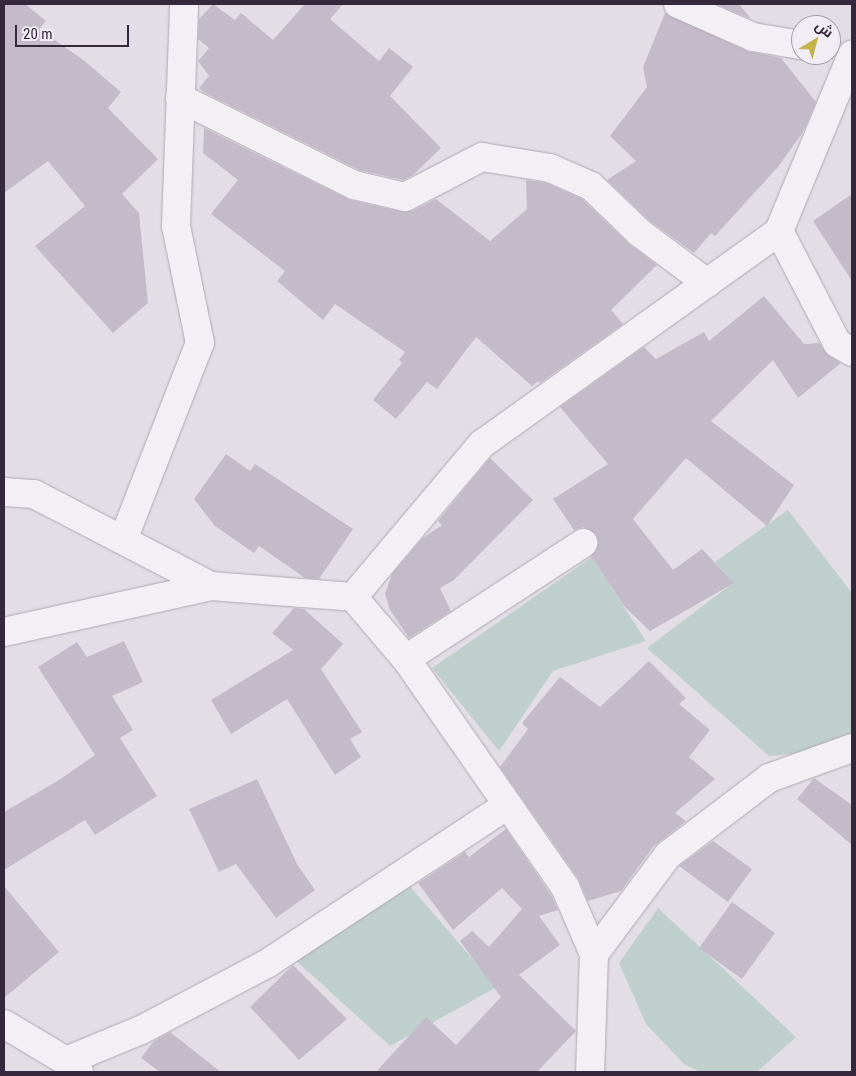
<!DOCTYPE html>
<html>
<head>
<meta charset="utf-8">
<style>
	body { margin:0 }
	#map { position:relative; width:856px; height:1076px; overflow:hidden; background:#e3dee6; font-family:"Roboto Condensed",Cairo,sans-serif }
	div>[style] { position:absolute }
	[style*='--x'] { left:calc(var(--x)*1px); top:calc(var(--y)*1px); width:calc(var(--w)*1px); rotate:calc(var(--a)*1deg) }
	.green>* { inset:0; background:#bfd0cc }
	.building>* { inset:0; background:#c4bbc9 }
	.roads { filter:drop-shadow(0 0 1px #afa7b3) drop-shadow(0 0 1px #afa7b3) }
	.minor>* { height:28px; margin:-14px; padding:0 14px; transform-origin:14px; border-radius:14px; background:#f3f0f5 }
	span { translate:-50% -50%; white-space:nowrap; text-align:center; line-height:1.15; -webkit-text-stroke:4px #f1edf4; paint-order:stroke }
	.frame { position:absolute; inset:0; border:5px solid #35283c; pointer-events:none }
	.north { position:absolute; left:791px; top:15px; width:50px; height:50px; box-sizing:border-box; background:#f1edf4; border:1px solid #a69eaa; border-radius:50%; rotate:37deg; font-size:14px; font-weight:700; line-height:20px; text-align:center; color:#35283c }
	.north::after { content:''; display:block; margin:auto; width:18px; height:22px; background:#c4b24a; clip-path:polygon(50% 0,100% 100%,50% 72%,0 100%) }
	.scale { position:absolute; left:15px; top:25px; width:114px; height:22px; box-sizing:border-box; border:2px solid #35283c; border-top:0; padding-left:6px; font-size:15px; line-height:18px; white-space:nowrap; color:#35283c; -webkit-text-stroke:4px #f1edf4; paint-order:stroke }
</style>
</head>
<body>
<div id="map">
	<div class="green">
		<i style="clip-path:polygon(788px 510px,852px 593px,852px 745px,848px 749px,769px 756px,647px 648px,733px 583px,715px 562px)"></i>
		<i style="clip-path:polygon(592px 557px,646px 641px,553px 671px,499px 751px,432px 668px)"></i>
		<i style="clip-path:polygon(407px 883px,497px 987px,390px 1046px,293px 958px)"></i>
		<i style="clip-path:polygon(658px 908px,796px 1037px,757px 1072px,700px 1072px,684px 1064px,646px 1024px,619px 963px)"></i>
	</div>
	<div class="building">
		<i style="clip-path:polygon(4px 4px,25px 4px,46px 21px,39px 29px,82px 59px,121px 92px,108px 108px,158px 159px,122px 194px,139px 213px,148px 303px,113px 333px,35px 246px,85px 206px,48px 161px,4px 193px)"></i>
		<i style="clip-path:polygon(213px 4px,235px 20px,241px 13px,273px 40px,305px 4px,343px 4px,330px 19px,379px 61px,389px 48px,413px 67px,390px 96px,441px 148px,413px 175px,403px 180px,359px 170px,205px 93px,199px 88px,209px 76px,198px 61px,209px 48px,198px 39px,199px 19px)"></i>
		<i style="clip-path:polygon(716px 4px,739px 4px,751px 19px)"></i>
		<i style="clip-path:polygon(665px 13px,747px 51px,781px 58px,816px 102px,803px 132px,778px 167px,715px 236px,711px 233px,694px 253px,650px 221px,607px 180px,636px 161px,610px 136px,647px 87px,643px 67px)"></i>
		<i style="clip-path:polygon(204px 128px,350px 200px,402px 212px,412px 211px,436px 199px,490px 241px,527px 209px,526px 180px,546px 183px,582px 199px,629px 244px,657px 265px,611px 310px,623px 324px,540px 383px,538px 381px,532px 386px,476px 337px,437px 389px,427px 382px,396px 419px,373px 400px,402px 363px,399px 360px,405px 352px,335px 304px,323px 320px,277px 281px,285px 271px,211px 214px,238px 180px,203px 153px)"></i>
		<i style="clip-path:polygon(852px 194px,852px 281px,813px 221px)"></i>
		<i style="clip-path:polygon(764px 296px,804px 344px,819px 343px,829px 356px,841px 363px,798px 398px,773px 360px,711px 421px,794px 485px,767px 526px,686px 458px,633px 519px,673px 570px,702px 549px,734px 583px,650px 631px,624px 606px,591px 556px,599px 543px,596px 534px,583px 527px,574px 530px,553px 499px,608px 464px,560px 407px,644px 347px,656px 359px,704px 332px,709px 341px)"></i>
		<i style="clip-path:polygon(226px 454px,250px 471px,255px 464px,353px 529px,319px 579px,305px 578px,259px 546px,254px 553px,215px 526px,194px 499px)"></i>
		<i style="clip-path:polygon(490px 458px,533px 500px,454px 580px,440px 588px,451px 611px,409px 638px,390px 610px,385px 594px,392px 574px,423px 538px,442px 525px,438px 521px)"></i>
		<i style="clip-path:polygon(294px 608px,304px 609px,343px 644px,321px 669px,362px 732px,350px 739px,361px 757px,335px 775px,287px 699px,231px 734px,211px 700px,293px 650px,272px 633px)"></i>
		<i style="clip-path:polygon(124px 641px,143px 682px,112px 696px,133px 730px,120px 738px,157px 796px,95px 835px,85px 820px,4px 870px,4px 812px,59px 780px,95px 755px,38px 667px,77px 642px,87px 657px)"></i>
		<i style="clip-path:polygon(649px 661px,686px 698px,679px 704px,710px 730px,689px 757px,715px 779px,675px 813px,686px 821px,653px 847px,621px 891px,588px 901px,578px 878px,500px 767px,528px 729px,522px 723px,560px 677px,600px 707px)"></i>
		<i style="clip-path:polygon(814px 778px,852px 805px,852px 845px,797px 799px)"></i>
		<i style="clip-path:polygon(257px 779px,297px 864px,315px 890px,276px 918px,236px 864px,219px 872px,189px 809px)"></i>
		<i style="clip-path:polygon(506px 829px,551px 895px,558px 910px,539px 916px,560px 945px,519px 975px,576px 1031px,537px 1072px,376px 1072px,426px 1017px,456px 1045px,501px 997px,460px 941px,472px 931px,489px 947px,522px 909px,502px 888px,453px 930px,418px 883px,465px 852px,469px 857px)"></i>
		<i style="clip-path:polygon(713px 841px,752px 869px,728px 902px,679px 866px)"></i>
		<i style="clip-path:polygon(4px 886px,59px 952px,4px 998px)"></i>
		<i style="clip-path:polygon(732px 902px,775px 933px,742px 979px,699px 948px)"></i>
		<i style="clip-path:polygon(293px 965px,347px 1019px,299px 1060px,250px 1007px)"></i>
		<i style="clip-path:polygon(170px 1032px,221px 1072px,160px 1072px,141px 1058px,154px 1041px)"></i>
	</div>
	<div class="roads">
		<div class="minor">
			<i style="--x:678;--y:4;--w:82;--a:23.7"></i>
			<i style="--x:753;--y:37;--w:49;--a:9.5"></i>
			<i style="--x:180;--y:98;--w:195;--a:26.6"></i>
			<i style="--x:354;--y:185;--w:52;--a:13.2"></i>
			<i style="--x:405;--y:197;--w:87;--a:-27.5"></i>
			<i style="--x:482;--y:157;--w:69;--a:9.2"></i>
			<i style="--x:550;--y:168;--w:45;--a:23.7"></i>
			<i style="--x:591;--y:186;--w:68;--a:43.8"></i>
			<i style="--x:640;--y:233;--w:84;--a:36.7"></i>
			<i style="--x:779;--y:231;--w:126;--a:62.6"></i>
			<i style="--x:837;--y:343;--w:17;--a:31"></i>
			<i style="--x:4;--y:492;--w:30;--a:4"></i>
			<i style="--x:34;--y:494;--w:199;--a:27.5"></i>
			<i style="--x:211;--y:586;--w:142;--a:4.4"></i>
			<i style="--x:353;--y:597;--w:82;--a:49.5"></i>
			<i style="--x:406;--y:659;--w:278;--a:55.1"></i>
			<i style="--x:565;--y:887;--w:73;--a:66.6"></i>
			<i style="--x:594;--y:954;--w:118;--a:91.9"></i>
			<i style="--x:123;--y:540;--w:212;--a:-68.7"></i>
			<i style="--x:200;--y:343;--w:119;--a:-101.6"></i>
			<i style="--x:176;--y:226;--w:222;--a:-87.9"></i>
			<i style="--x:353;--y:597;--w:200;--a:-49.9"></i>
			<i style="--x:482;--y:444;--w:365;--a:-35.6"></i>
			<i style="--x:779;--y:231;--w:191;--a:-67.5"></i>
			<i style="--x:4;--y:632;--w:212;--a:-12.5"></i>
			<i style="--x:406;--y:659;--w:212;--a:-33.2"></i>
			<i style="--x:594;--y:954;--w:124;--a:-53.2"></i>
			<i style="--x:668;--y:855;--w:127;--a:-37.3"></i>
			<i style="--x:769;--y:778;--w:88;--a:-19.9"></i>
			<i style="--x:4;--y:1024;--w:72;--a:30.8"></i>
			<i style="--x:66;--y:1061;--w:17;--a:40"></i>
			<i style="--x:66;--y:1061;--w:81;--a:-22.5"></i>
			<i style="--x:141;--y:1030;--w:144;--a:-27.8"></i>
			<i style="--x:268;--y:963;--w:287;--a:-33.4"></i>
		</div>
	</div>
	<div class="frame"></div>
	<div class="north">ش</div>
	<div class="scale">20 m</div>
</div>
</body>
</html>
